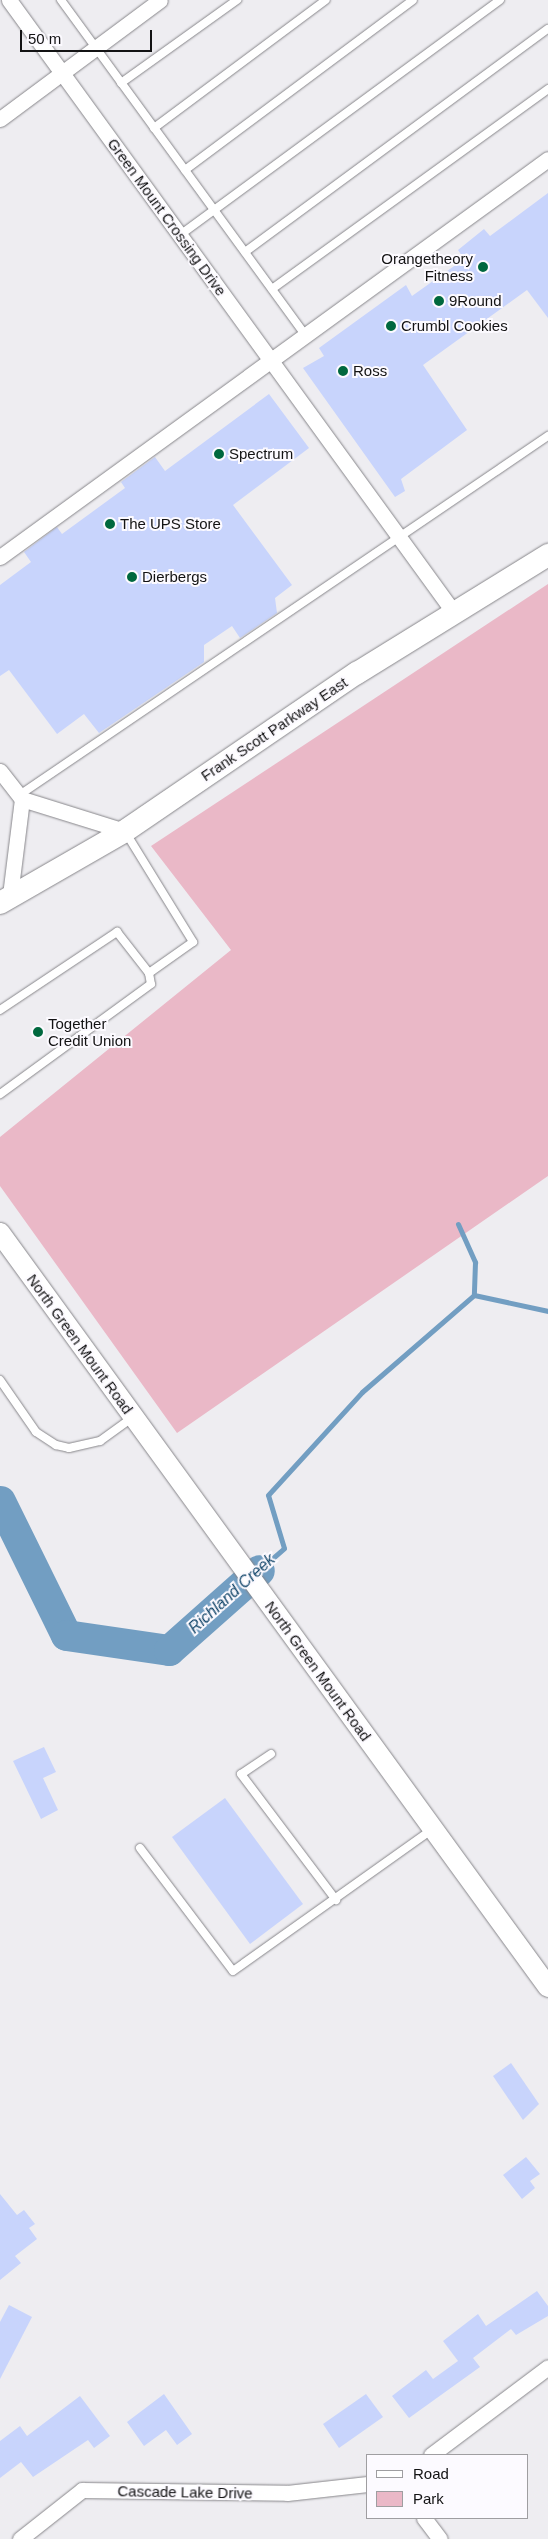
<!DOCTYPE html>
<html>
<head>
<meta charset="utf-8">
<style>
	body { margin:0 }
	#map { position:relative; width:548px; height:2539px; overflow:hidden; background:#eeedf1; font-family:Helvetica,sans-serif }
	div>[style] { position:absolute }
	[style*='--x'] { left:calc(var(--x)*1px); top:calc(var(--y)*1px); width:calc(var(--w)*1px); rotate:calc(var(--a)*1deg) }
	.green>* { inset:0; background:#eab8c7 }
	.stream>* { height:5px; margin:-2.5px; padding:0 2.5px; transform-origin:2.5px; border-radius:2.5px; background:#729ec2 }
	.river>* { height:31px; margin:-15.5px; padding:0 15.5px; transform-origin:15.5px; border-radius:15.5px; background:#729ec2 }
	.building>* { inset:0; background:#c8d4fc }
	.roads { filter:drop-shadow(0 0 1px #87868a) drop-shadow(0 0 1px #87868a) }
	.service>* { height:8px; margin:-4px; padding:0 4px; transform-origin:4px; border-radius:4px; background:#fff }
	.minor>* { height:15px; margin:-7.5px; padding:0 7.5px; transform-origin:7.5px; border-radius:7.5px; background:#fff }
	.tertiary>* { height:20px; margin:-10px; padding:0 10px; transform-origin:10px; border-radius:10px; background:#fff }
	.secondary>* { height:22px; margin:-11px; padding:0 11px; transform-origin:11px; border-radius:11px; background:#fff }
	.dots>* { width:14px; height:14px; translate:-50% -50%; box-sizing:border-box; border:2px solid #fcfaff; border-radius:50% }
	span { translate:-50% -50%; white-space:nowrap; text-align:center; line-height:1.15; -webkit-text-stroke:4px #fcfaff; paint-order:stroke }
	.street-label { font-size:15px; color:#131314 }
	.poi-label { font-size:15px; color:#131314 }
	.right { translate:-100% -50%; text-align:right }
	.left { translate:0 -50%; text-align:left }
	.water-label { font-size:16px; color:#114569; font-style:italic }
	.legend { position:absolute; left:366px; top:2454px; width:162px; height:65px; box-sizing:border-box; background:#fcfaff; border:1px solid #9f9ea1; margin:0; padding:6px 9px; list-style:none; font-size:15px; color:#131314 }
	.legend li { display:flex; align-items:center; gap:10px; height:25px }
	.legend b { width:25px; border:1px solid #9f9ea1 }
	.scale { position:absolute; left:20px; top:30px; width:132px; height:22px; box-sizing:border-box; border:2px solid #131314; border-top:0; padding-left:6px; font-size:15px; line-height:18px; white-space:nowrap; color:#131314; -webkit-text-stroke:4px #fcfaff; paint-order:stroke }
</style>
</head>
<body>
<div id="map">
	<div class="green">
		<i style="clip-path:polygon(548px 584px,548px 1176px,177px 1433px,0 1186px,0 1137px,231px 950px,151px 846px)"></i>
	</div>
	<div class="stream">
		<i style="--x:458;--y:1224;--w:42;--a:65.9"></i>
		<i style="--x:475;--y:1262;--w:33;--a:92"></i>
		<i style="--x:474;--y:1295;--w:76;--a:12.2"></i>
		<i style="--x:259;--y:1570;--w:33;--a:-41"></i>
		<i style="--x:284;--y:1548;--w:55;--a:-106.8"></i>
		<i style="--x:268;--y:1495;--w:139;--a:-47.6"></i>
		<i style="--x:362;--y:1392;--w:148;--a:-40.9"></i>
	</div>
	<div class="river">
		<i style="--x:0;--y:1501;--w:149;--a:63.8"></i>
		<i style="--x:66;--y:1635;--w:104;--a:8.3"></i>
		<i style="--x:169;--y:1650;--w:120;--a:-41.6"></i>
	</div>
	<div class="building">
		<i style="clip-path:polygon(548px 193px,548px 318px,527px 290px,423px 365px,467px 430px,401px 479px,405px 491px,395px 497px,303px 368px,324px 356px,319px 348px,406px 285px,412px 296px,464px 259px,458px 250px,484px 229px,490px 236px)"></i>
		<i style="clip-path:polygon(269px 394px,309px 448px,233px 505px,292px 585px,275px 598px,277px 613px,240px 638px,232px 626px,204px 645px,204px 662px,99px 733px,84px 714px,57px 734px,9px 670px,0 676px,0 585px,31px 562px,24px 552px,57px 527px,62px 534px,125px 488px,121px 482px,155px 457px,165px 471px)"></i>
		<i style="clip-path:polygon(44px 1747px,56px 1772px,43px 1778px,58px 1810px,41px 1819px,13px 1761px)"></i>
		<i style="clip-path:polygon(225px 1798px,303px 1904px,250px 1944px,172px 1837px)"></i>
		<i style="clip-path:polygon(511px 2063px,539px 2104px,523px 2120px,493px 2076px)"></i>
		<i style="clip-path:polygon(526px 2157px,540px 2174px,530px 2181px,535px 2188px,522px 2199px,503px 2175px)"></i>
		<i style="clip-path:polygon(0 2194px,17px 2215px,24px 2210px,35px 2224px,29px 2228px,37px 2239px,15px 2256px,21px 2263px,0 2280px)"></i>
		<i style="clip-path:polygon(537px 2291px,548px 2306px,548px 2316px,516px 2335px,511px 2329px,473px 2358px,480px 2367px,409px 2418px,392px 2396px,426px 2370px,433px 2379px,458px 2361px,443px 2341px,478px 2314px,486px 2326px)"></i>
		<i style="clip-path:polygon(9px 2305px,32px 2317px,0 2379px,0 2322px)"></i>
		<i style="clip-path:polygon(164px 2394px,192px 2434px,177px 2445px,166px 2430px,144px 2446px,127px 2422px)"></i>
		<i style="clip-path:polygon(366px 2394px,383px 2417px,339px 2448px,323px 2424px)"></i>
		<i style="clip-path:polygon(80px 2396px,110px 2436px,94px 2448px,88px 2440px,33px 2477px,21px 2462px,0 2478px,0 2441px,20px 2426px,27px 2436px)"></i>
	</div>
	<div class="roads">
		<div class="service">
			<i style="--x:61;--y:0;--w:416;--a:53.9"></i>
			<i style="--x:121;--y:83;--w:143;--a:-35.6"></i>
			<i style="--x:154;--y:128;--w:214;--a:-36.7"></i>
			<i style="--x:185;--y:170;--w:284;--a:-36.7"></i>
			<i style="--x:180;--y:235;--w:397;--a:-36.3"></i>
			<i style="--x:245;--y:252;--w:376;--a:-36.4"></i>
			<i style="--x:272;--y:289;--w:341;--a:-35.9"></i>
			<i style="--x:18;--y:796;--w:641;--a:-34.19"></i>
			<i style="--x:126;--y:833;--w:128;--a:58.4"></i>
			<i style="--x:193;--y:942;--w:54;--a:144.8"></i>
			<i style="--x:0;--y:1010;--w:141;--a:-33.7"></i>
			<i style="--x:117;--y:932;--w:52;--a:52"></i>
			<i style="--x:149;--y:973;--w:11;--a:80"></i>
			<i style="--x:151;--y:984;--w:187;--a:143.9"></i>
			<i style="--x:0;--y:1380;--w:63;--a:55.3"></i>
			<i style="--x:36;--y:1432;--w:24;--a:33"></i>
			<i style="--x:56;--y:1445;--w:13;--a:13"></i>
			<i style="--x:69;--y:1448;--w:32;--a:-13"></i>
			<i style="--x:100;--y:1441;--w:41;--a:-36"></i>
			<i style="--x:271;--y:1754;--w:36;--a:146"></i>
			<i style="--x:241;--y:1774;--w:158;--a:53"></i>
			<i style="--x:140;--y:1848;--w:154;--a:52.9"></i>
			<i style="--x:233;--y:1971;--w:245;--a:-35.4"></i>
		</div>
		<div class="minor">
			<i style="--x:9;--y:0;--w:759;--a:54.01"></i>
			<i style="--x:0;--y:119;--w:199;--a:-36.6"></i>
			<i style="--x:0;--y:557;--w:677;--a:-35.99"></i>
			<i style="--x:0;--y:771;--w:36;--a:52"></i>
			<i style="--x:22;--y:799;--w:98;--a:97.1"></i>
			<i style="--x:22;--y:799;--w:108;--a:17.3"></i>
			<i style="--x:431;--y:2455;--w:146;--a:-36.9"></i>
			<i style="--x:424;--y:2518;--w:26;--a:53"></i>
			<i style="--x:20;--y:2539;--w:79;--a:-38.3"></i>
			<i style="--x:82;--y:2490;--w:205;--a:0.8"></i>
			<i style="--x:287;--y:2493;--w:81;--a:-6.4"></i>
		</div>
		<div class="tertiary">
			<i style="--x:0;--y:1233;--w:932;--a:53.99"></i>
		</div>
		<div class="secondary">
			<i style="--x:0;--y:903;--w:144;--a:-29.9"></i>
			<i style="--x:125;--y:831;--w:281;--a:-34.3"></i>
			<i style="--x:357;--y:673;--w:225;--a:-31.7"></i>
		</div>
	</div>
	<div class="dots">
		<i style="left:483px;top:267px;background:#00683e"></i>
		<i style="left:439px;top:301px;background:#00683e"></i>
		<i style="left:391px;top:326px;background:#00683e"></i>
		<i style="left:343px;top:371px;background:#00683e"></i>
		<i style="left:219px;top:454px;background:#00683e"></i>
		<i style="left:110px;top:524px;background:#00683e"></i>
		<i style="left:132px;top:577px;background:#00683e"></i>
		<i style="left:38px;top:1032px;background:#00683e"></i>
	</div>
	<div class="street-label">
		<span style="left:167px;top:217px;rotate:54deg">Green Mount Crossing Drive</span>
		<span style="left:274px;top:729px;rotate:-34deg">Frank Scott Parkway East</span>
		<span style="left:80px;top:1344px;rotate:54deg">North Green Mount Road</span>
		<span style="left:318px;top:1671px;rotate:54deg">North Green Mount Road</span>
		<span style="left:185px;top:2492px;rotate:1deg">Cascade Lake Drive</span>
	</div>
	<div class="poi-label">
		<span class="right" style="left:473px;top:267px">Orangetheory<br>Fitness</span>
		<span class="left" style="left:449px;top:301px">9Round</span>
		<span class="left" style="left:401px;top:326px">Crumbl Cookies</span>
		<span class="left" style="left:353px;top:371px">Ross</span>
		<span class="left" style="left:229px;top:454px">Spectrum</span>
		<span class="left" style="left:120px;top:524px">The UPS Store</span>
		<span class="left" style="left:142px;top:577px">Dierbergs</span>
		<span class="left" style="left:48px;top:1032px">Together<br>Credit Union</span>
	</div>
	<div class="water-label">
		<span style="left:232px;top:1594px;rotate:-42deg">Richland Creek</span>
	</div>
	<ul class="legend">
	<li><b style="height:6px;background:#fff"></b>Road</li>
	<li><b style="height:14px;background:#eab8c7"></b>Park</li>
	</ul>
	<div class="scale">50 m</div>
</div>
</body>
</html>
